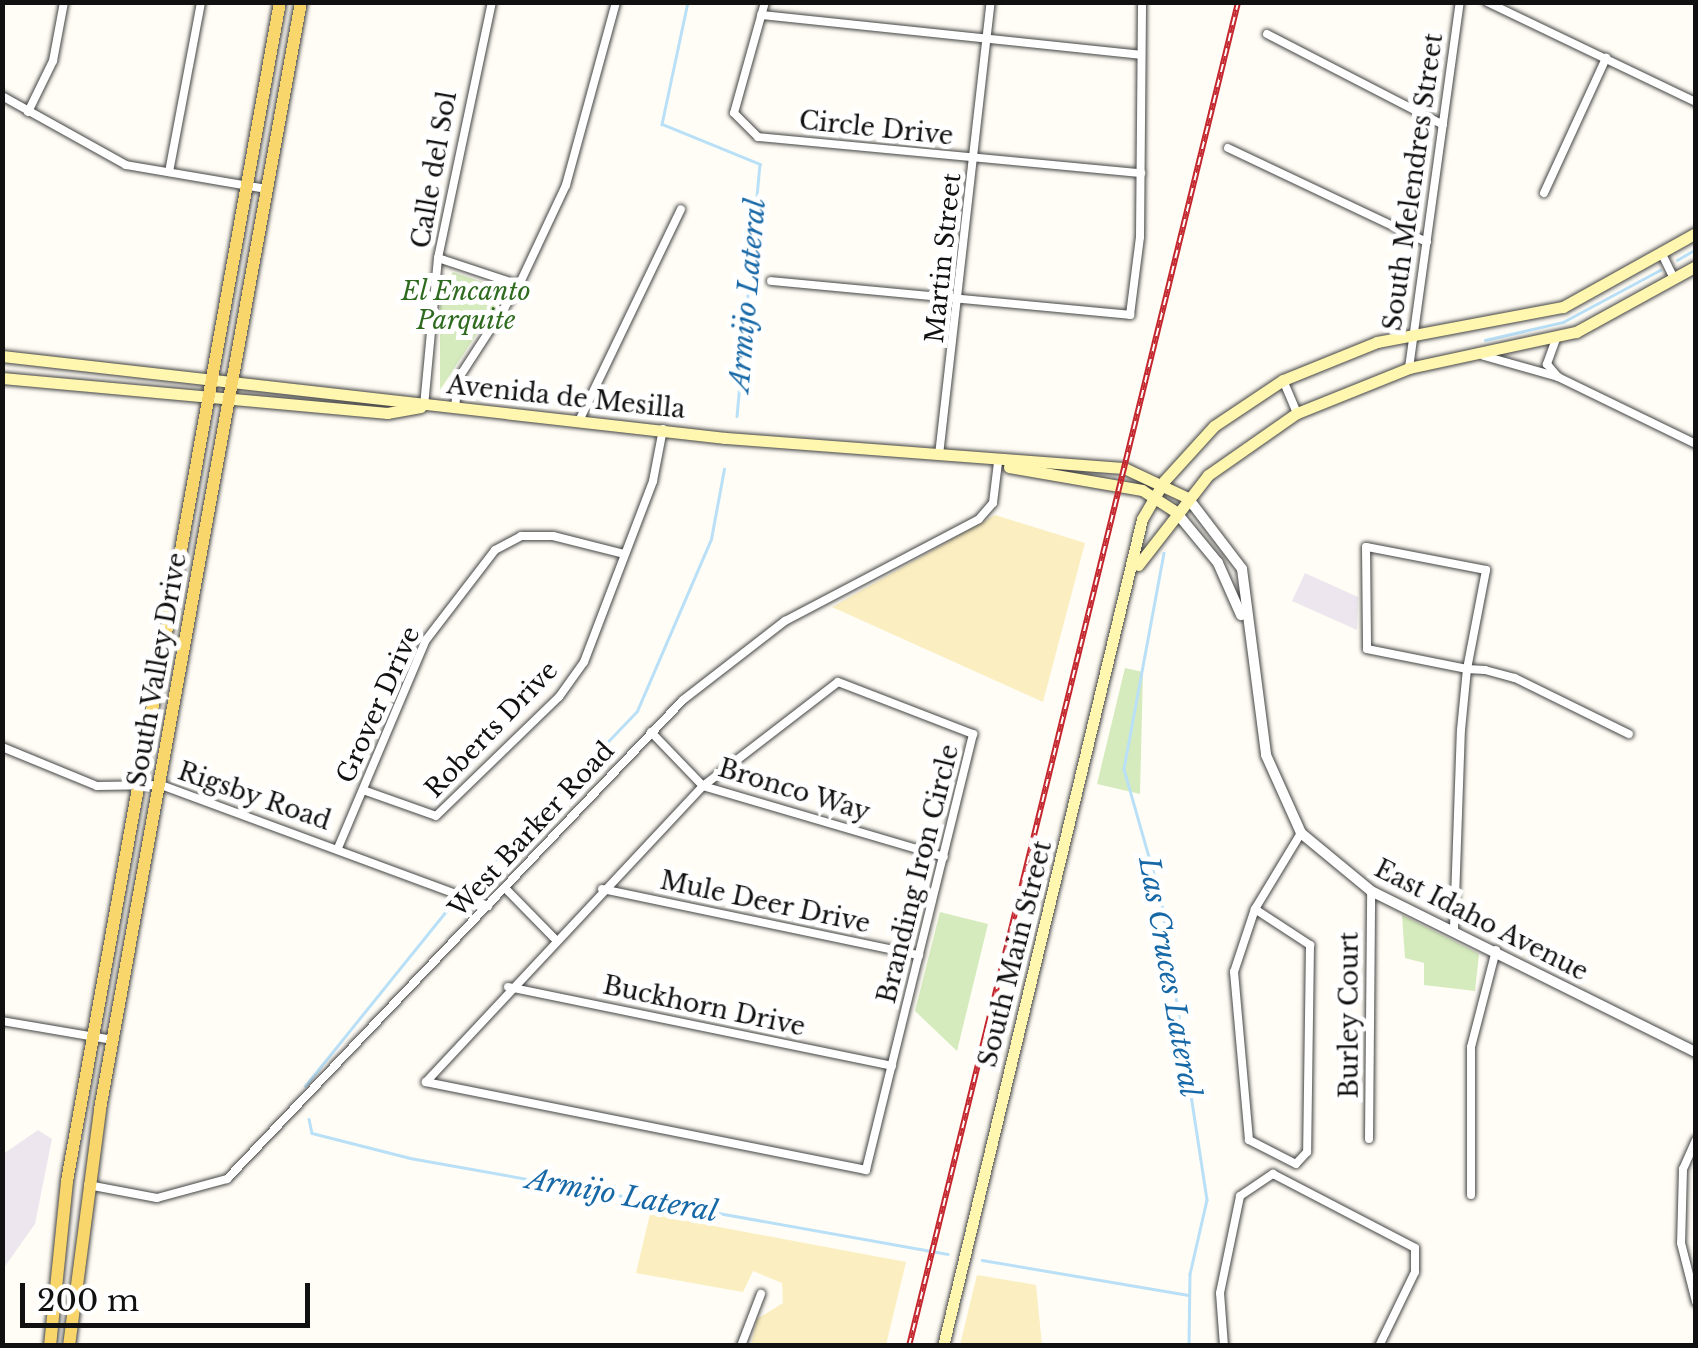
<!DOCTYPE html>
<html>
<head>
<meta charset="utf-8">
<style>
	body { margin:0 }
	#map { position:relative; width:1698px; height:1348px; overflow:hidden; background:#fffdf5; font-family:"Libre Baskerville",serif }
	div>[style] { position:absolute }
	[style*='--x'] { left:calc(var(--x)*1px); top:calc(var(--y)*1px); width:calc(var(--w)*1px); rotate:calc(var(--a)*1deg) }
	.industrial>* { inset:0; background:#eee6ef }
	.green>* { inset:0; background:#d5ebbd }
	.sand>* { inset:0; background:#fbeec1 }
	.stream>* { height:2.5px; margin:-1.25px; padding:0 1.25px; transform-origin:1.25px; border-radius:1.25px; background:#b9e0f7 }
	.roads { filter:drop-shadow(0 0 2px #444) drop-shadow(0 0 2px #444) }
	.minor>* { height:8px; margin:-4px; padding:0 4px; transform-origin:4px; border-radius:4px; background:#fff }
	.tertiary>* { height:10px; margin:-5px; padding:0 5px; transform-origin:5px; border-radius:5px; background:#fff }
	.secondary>* { height:11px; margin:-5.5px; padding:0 5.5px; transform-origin:5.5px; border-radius:5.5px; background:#fff6b0 }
	.primary>* { height:12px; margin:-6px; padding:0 6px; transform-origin:6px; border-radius:6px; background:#f9d66b }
	.rail>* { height:6px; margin-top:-3px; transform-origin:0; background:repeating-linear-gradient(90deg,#fff 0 8px,#c4262e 0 16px); box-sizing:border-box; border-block:2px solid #c4262e }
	span { translate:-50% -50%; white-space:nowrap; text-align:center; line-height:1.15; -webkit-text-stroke:10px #fff; paint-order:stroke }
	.street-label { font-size:25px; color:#111 }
	.park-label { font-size:25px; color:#2f6b1f; font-style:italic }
	.water-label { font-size:28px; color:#1768a6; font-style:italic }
	.frame { position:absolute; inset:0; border:5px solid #111; pointer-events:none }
	.scale { position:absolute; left:20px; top:1283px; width:290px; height:45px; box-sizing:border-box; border:5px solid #111; border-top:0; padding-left:12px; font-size:30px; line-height:35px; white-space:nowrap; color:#111; -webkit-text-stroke:8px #fff; paint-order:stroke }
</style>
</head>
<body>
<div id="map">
	<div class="industrial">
		<i style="clip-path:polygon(1305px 573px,1358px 597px,1357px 630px,1292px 601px)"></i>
		<i style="clip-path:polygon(38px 1130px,52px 1139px,35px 1224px,3px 1269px,3px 1154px)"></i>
	</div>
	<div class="green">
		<i style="clip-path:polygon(453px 272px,497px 287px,501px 297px,440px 390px,440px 299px)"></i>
		<i style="clip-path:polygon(1125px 668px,1143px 672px,1140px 794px,1097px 784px)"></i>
		<i style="clip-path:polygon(940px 912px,988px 924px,957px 1051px,915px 1011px)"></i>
		<i style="clip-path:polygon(1402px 915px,1479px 954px,1475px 991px,1424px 985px,1424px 963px,1405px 958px)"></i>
	</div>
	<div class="sand">
		<i style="clip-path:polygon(995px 515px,1085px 543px,1043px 702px,832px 607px)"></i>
		<i style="clip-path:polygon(650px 1214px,906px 1262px,886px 1345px,751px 1345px,757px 1319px,783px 1303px,782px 1283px,753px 1271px,743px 1292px,636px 1273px)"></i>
		<i style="clip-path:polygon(977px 1275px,1036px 1285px,1042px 1345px,960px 1345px)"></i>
	</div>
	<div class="stream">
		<i style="--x:688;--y:2;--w:125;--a:102"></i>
		<i style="--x:662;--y:124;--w:106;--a:22.2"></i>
		<i style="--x:760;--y:164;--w:253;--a:95.2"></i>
		<i style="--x:1677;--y:260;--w:22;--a:-30"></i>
		<i style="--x:1485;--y:340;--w:80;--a:-13"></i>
		<i style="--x:1563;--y:322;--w:110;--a:-28.2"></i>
		<i style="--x:1164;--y:553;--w:220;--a:100.5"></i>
		<i style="--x:1124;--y:769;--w:135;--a:74.1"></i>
		<i style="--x:1161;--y:899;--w:304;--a:81.3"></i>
		<i style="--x:1207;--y:1200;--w:76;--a:102.9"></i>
		<i style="--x:1190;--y:1274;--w:72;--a:90.8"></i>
		<i style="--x:467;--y:889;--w:246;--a:-46.3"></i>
		<i style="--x:637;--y:711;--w:187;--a:-66.7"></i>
		<i style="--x:711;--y:539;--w:71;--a:-79.5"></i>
		<i style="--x:305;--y:1086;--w:240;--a:-51.1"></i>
		<i style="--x:309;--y:1119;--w:14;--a:78"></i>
		<i style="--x:312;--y:1133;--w:101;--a:14.3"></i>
		<i style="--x:410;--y:1158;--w:546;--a:10.12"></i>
		<i style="--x:982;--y:1260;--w:209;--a:9.6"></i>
	</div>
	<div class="roads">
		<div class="minor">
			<i style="--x:765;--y:2;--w:115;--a:105.6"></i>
			<i style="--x:734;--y:113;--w:34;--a:45"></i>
			<i style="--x:758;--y:137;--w:385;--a:5.4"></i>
			<i style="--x:1487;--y:2;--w:232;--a:25.6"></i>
			<i style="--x:761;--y:15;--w:382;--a:6"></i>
			<i style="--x:1267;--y:34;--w:198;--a:27.3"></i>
			<i style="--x:2;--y:96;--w:142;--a:29.1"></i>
			<i style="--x:126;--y:165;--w:143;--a:9.7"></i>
			<i style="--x:28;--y:112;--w:57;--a:-63.9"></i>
			<i style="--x:53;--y:61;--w:60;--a:-79.4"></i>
			<i style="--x:1228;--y:148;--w:220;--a:25.3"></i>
			<i style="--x:169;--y:172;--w:173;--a:-79.3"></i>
			<i style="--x:1544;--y:193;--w:149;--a:-65.3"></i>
			<i style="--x:1662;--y:254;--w:28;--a:64"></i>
			<i style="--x:438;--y:258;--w:85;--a:18.4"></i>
			<i style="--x:771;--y:281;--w:361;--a:5.4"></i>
			<i style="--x:1130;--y:315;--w:79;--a:-82.7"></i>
			<i style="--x:1140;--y:237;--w:235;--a:-89.5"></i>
			<i style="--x:1556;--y:339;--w:27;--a:110"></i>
			<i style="--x:1547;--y:364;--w:17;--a:50"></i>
			<i style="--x:1484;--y:356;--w:77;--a:15.8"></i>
			<i style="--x:1558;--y:377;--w:153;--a:25.9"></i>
			<i style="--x:1409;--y:368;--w:370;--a:-82.1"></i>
			<i style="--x:1283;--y:380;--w:36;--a:67"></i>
			<i style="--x:424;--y:406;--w:149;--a:-84.6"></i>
			<i style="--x:438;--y:258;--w:262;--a:-78.1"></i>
			<i style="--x:455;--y:408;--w:29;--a:-84"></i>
			<i style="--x:458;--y:379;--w:112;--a:-57"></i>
			<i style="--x:519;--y:285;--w:110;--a:-64.8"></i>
			<i style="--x:566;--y:185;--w:190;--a:-74.7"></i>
			<i style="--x:579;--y:421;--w:235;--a:-64.3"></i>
			<i style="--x:939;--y:455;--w:456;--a:-83.5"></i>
			<i style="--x:838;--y:682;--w:145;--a:21.1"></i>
			<i style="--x:973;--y:734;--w:449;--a:103.8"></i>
			<i style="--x:866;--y:1170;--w:449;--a:-168.7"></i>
			<i style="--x:426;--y:1082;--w:405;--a:-46.9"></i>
			<i style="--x:703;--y:786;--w:170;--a:-37.6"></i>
			<i style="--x:651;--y:732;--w:75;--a:46.1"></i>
			<i style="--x:703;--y:786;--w:251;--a:16.4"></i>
			<i style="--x:2;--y:747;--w:103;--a:22.3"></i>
			<i style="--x:97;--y:786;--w:64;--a:-0.9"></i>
			<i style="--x:161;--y:785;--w:349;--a:20.3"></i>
			<i style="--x:363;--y:790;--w:77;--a:19.6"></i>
			<i style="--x:436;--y:816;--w:171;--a:-44.1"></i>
			<i style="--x:559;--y:697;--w:43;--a:-54.5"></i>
			<i style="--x:584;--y:662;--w:194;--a:-69.1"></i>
			<i style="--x:653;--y:481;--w:53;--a:-79.1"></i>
			<i style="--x:338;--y:848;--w:226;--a:-67.1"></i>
			<i style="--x:426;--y:640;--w:113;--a:-52.5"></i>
			<i style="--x:495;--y:550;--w:30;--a:-28"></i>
			<i style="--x:521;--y:536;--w:32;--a:0"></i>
			<i style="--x:553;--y:536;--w:73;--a:14.2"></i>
			<i style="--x:505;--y:888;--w:70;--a:45.6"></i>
			<i style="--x:602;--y:889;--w:324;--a:11.8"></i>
			<i style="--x:1255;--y:909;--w:66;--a:33.2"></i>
			<i style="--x:1310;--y:945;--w:207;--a:90.8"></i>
			<i style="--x:1307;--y:1152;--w:16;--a:133"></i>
			<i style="--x:1296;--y:1164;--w:53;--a:-152.9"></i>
			<i style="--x:1249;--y:1140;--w:169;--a:-95.1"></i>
			<i style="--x:1234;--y:972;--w:66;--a:-71.6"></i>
			<i style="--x:1255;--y:909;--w:89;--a:-58.8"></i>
			<i style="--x:1454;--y:928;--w:198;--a:-88"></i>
			<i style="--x:1461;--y:730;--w:61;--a:-84.4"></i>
			<i style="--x:1467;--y:669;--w:101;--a:-79.1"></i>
			<i style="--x:1486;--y:570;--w:122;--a:-169.1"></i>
			<i style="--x:1366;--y:547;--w:102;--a:89.4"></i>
			<i style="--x:1367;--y:649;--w:102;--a:11.3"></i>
			<i style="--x:1467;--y:669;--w:18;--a:3"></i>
			<i style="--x:1485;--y:670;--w:31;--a:15"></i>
			<i style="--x:1515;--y:678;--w:127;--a:26.2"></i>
			<i style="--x:508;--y:987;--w:392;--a:11.6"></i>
			<i style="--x:2;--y:1021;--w:113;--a:9.7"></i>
			<i style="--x:1369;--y:1139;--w:248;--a:-89.5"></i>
			<i style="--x:1696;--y:1140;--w:32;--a:114"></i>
			<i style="--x:1683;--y:1169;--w:74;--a:91.5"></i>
			<i style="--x:1681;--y:1243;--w:61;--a:75.7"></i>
			<i style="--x:88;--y:1185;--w:70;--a:10.7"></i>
			<i style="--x:157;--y:1198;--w:73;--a:-15.2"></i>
			<i style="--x:227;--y:1179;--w:661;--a:-46.41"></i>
			<i style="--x:683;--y:700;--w:129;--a:-37.8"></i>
			<i style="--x:785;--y:621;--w:219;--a:-27.7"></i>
			<i style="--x:979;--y:519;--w:21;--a:-49"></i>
			<i style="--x:993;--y:503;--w:39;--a:-83"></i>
			<i style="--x:1471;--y:1195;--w:148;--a:-90"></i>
			<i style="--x:1471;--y:1047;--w:100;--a:-75.5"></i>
			<i style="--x:741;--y:1346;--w:56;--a:-69"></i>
			<i style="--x:1224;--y:1346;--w:53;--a:-94.3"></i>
			<i style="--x:1220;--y:1293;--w:99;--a:-78.3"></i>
			<i style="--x:1240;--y:1196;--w:40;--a:-34"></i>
			<i style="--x:1273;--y:1174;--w:160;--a:27.5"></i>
			<i style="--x:1415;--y:1248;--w:24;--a:90"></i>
			<i style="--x:1415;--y:1272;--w:82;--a:115.9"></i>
		</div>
		<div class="tertiary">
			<i style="--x:1188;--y:498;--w:89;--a:52.7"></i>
			<i style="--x:1242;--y:569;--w:188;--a:82.6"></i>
			<i style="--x:1266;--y:755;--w:85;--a:65.8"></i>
			<i style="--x:1301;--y:833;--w:91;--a:39.6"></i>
			<i style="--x:1371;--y:891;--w:363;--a:26.4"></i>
			<i style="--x:1176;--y:512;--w:66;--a:50.5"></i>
			<i style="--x:1218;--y:563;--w:57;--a:66.1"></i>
		</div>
		<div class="secondary">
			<i style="--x:2;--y:356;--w:728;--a:6.47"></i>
			<i style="--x:725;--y:438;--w:400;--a:4.3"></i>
			<i style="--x:1124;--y:468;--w:71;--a:25.1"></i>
			<i style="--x:2;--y:378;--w:387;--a:5.2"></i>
			<i style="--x:387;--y:413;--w:34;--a:-10"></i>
			<i style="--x:1009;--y:467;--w:135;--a:9.8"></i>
			<i style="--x:1142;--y:490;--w:40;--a:32.9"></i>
			<i style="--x:1138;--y:565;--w:114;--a:-52.1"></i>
			<i style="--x:1208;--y:475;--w:108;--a:-34.9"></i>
			<i style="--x:1297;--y:413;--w:121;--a:-21.9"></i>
			<i style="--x:1409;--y:368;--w:171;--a:-12.2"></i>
			<i style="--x:1576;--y:332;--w:137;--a:-28.8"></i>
			<i style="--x:943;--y:1346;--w:851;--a:-76.47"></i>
			<i style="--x:1142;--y:519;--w:44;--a:-59.9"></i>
			<i style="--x:1164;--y:481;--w:74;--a:-47.7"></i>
			<i style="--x:1214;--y:426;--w:83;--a:-33.7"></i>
			<i style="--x:1283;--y:380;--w:101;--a:-22"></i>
			<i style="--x:1377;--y:342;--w:189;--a:-10.7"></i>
			<i style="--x:1563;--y:307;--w:152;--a:-29.1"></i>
		</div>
		<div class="primary">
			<i style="--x:50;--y:1346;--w:166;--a:-84.1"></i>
			<i style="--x:67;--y:1181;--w:1198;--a:-79.76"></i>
			<i style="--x:69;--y:1346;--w:239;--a:-82.5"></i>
			<i style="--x:100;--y:1109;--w:1125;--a:-79.71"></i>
		</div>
	</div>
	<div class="rail">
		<i style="--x:909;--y:1346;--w:1384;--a:-76.24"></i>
	</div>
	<div class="street-label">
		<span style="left:876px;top:129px;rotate:6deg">Circle Drive</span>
		<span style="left:435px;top:170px;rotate:-80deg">Calle del Sol</span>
		<span style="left:1414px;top:182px;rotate:-82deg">South Melendres Street</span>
		<span style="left:944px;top:258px;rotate:-84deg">Martin Street</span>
		<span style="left:566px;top:398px;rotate:6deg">Avenida de Mesilla</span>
		<span style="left:158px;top:670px;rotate:-80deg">South Valley Drive</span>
		<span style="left:379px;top:705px;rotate:-66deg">Grover Drive</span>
		<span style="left:492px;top:730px;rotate:-46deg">Roberts Drive</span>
		<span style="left:794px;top:791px;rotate:17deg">Bronco Way</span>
		<span style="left:254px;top:797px;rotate:19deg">Rigsby Road</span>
		<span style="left:532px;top:830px;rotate:-47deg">West Barker Road</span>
		<span style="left:919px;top:874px;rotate:-76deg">Branding Iron Circle</span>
		<span style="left:765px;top:903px;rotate:12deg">Mule Deer Drive</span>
		<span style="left:1481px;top:921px;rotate:27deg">East Idaho Avenue</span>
		<span style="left:1016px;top:954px;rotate:-76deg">South Main Street</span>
		<span style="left:704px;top:1007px;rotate:12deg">Buckhorn Drive</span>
		<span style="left:1350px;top:1015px;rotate:-90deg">Burley Court</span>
	</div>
	<div class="park-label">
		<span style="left:466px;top:307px">El Encanto<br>Parquite</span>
	</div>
	<div class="water-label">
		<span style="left:748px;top:295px;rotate:-85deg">Armijo Lateral</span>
		<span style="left:1169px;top:977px;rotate:80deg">Las Cruces Lateral</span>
		<span style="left:622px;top:1196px;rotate:10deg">Armijo Lateral</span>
	</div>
	<div class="frame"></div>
	<div class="scale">200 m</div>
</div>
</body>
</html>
